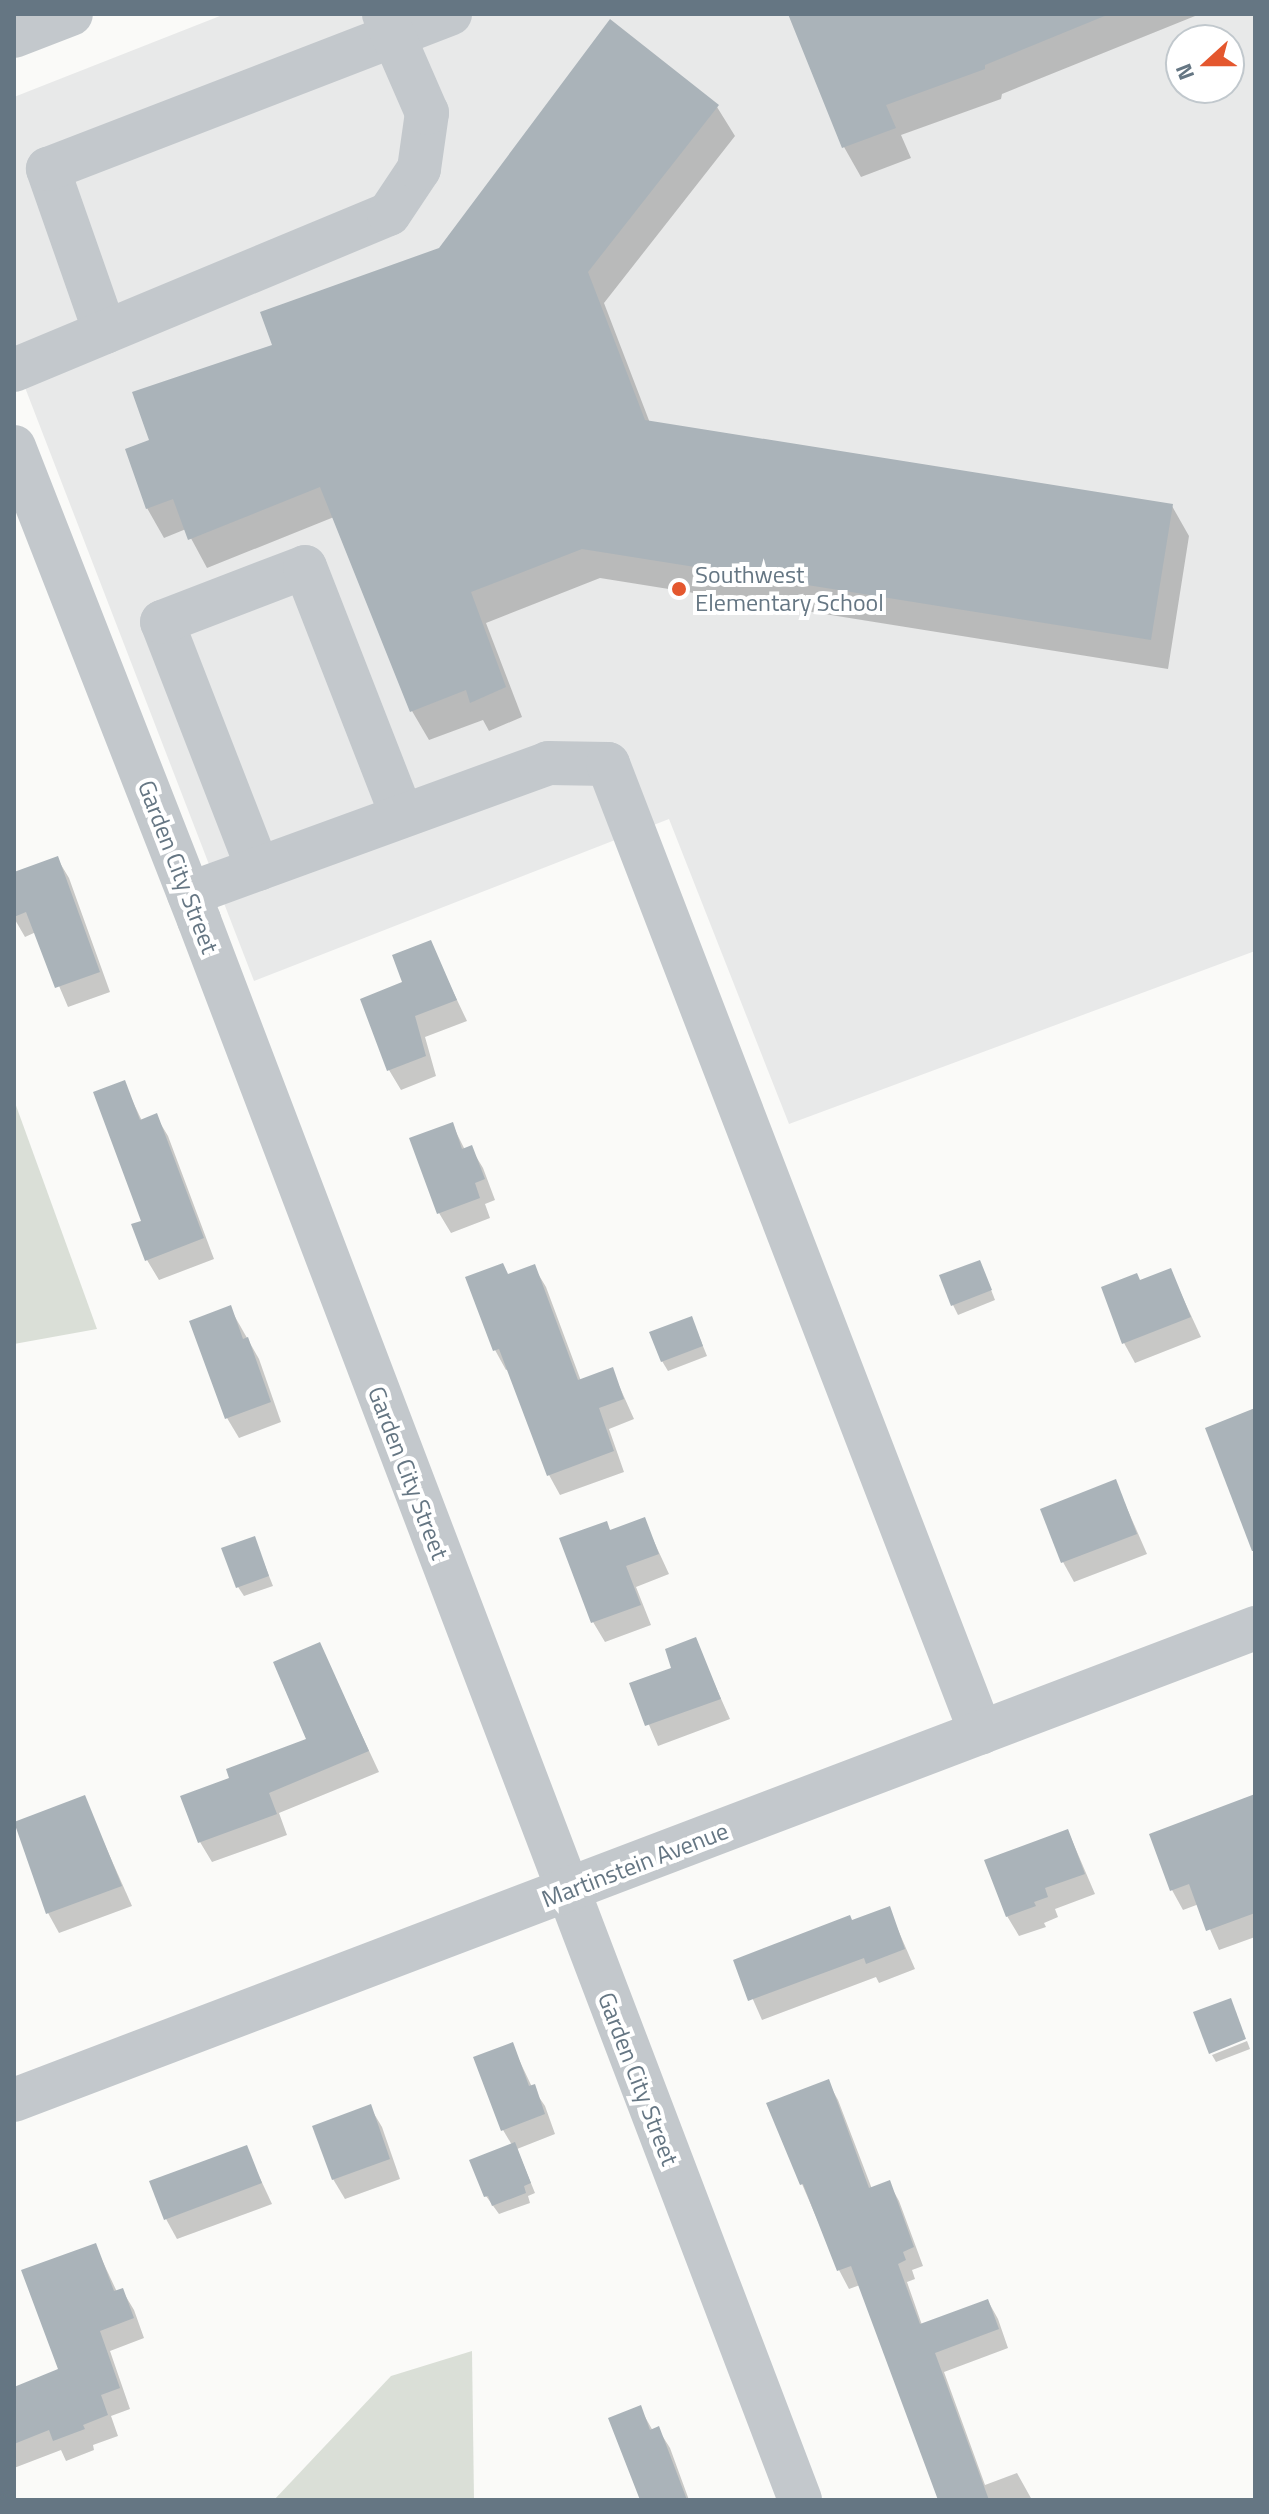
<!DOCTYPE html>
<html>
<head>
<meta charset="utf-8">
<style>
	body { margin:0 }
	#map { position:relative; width:1269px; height:2514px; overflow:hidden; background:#fafaf8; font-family:"Titillium Web",sans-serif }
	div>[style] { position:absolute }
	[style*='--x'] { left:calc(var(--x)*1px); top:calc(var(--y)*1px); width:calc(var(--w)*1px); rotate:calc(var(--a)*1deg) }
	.built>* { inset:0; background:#e8e9e9 }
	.green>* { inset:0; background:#dadfd7 }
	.shadow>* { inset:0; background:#0003 }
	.building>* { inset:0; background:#aab3b9 }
	.minor>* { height:44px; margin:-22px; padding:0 22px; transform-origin:22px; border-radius:22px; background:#c3c8cc }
	.dots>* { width:22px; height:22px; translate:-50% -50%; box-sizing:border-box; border:4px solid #fff; border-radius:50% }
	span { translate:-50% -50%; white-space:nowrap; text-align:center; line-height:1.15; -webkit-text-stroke:8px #fff; paint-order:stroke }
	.poi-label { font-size:24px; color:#657683 }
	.left { translate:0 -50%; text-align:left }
	.street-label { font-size:24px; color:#657683 }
	.frame { position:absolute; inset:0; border:16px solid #657683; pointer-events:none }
	.north { position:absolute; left:1165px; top:24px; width:80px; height:80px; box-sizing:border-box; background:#fff; border:2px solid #c1c8cd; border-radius:50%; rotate:249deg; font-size:22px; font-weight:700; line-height:32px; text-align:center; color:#657683 }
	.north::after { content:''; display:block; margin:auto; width:28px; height:36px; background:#e4572e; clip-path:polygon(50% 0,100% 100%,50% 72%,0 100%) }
</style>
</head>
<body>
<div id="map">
	<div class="built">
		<i style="clip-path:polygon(evenodd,225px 14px,1255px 14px,1255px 951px,789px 1124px,669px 819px,254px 981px,14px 359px,14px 97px,225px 14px,1181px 40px,1229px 40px,1229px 88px,1181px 88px,1181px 40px)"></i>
	</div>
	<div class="green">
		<i style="clip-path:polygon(14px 1100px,97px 1329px,14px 1344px)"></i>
		<i style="clip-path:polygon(472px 2351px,474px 2500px,274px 2500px,391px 2376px)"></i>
	</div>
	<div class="shadow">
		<i style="clip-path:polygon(790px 14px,1200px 14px,1002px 94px,1001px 99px,901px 135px,911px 158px,861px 177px,844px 147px)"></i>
		<i style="clip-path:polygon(717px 107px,735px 136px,604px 303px,650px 423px,1172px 506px,1189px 536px,1168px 669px,600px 578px,486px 623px,522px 717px,489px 731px,483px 720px,429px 740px,412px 711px,334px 517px,207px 568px,186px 529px,164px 538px,147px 508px,152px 442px,275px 346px,440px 249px)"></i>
		<i style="clip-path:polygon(57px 858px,69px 878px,110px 992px,68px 1007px,36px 932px,25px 937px,14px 918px,14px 882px)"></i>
		<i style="clip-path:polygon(430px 943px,467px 1021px,425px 1037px,436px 1076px,401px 1090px,389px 1070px,405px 983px)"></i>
		<i style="clip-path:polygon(124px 1083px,142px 1121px,156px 1116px,168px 1136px,214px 1259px,159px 1280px,147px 1260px)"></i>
		<i style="clip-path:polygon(452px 1124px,465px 1150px,471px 1148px,483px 1168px,495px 1200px,485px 1204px,490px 1218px,451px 1233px,439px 1213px)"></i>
		<i style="clip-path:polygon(534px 1267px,546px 1287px,581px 1381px,612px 1370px,634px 1419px,609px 1429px,624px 1472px,560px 1495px,549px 1475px,509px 1369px,506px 1370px,495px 1350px)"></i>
		<i style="clip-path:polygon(1170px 1270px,1201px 1337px,1135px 1363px,1124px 1343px,1140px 1282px)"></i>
		<i style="clip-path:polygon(984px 1272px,995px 1300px,958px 1315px,953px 1305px)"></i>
		<i style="clip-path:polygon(230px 1308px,259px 1359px,281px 1422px,239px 1438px,227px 1418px)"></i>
		<i style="clip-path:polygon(692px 1319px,707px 1356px,668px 1371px,662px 1361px)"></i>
		<i style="clip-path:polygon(1115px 1481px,1147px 1554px,1074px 1582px,1063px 1562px)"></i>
		<i style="clip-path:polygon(644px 1520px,669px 1574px,636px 1587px,651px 1625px,605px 1642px,593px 1622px,562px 1540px,606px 1523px,611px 1532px)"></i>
		<i style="clip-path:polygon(254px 1538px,273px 1586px,244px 1596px,238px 1587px)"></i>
		<i style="clip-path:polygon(695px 1640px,730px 1719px,658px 1746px,632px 1685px,674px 1669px)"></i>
		<i style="clip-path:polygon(319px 1644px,379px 1772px,279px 1813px,287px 1835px,212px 1862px,200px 1842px,232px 1779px,309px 1740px)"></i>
		<i style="clip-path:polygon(84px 1798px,132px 1906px,59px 1933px,48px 1913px)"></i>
		<i style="clip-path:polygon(1255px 1806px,1255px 1937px,1219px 1950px,1199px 1904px,1183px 1910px,1172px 1890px)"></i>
		<i style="clip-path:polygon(1068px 1831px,1095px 1894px,1055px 1909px,1058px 1917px,1044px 1923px,1046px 1927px,1019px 1936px,1007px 1916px)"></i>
		<i style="clip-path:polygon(889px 1909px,915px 1969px,879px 1983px,876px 1977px,762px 2020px,736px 1961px)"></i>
		<i style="clip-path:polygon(1247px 2041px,1250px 2049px,1216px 2062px,1212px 2055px)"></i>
		<i style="clip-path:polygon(512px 2045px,532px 2087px,545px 2106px,555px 2134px,517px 2149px,535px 2193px,528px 2196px,530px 2203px,499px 2214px,486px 2196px,512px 2145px,503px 2130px)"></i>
		<i style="clip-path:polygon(828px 2082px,838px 2100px,872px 2189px,889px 2183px,899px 2201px,923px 2266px,912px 2270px,915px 2279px,907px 2282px,922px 2325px,988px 2301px,998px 2319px,1008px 2348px,944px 2372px,985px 2485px,1017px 2473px,1032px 2500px,940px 2500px,860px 2285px,849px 2289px,839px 2270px,802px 2184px)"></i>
		<i style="clip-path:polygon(370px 2107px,382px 2127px,400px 2179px,345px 2199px,333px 2179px)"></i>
		<i style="clip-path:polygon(246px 2148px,272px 2204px,177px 2239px,166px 2219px)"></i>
		<i style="clip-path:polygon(95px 2245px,117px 2292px,122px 2290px,134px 2310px,144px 2338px,110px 2351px,130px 2409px,111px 2416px,118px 2436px,93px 2445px,94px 2450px,66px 2461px,61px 2450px,14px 2468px,14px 2388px,61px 2370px)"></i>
		<i style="clip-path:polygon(640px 2408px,653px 2431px,658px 2429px,670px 2448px,689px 2500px,642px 2500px)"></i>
	</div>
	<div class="building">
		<i style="clip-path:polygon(788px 14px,1107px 14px,1107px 15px,985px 65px,985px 69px,886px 105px,896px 128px,842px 148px)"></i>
		<i style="clip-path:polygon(610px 19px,719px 105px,588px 272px,645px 420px,1173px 504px,1151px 640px,582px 549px,471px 592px,506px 687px,470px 703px,466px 690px,410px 712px,320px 487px,188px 540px,173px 499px,146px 509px,125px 449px,149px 440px,132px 392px,272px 345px,260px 312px,439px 248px)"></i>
		<i style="clip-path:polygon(58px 856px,100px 972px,55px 988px,26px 912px,14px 917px,14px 872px)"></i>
		<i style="clip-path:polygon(431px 940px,457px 1000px,415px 1016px,426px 1056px,387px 1071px,360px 999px,402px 982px,392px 955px)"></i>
		<i style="clip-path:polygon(125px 1080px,140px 1120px,157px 1113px,204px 1238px,145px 1261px,131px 1224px,141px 1221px,93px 1092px)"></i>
		<i style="clip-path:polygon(453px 1122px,462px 1149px,472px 1145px,485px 1179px,475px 1183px,480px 1198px,437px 1214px,409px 1138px)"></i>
		<i style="clip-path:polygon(980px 1260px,992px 1290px,951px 1306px,939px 1275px)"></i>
		<i style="clip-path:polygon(503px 1263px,508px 1274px,535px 1264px,578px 1380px,613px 1367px,624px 1399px,599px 1408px,614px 1451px,547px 1476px,499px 1349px,493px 1351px,465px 1277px)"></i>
		<i style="clip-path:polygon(1171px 1268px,1191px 1317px,1122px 1344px,1101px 1287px,1137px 1273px,1140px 1280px)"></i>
		<i style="clip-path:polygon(231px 1305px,243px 1339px,248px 1337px,271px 1402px,225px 1419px,189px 1321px)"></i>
		<i style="clip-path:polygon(692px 1316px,703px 1346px,661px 1362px,649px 1332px)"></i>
		<i style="clip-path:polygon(1255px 1408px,1255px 1551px,1252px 1551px,1205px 1428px)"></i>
		<i style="clip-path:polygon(1116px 1479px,1137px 1534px,1061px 1563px,1040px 1509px)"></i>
		<i style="clip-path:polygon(645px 1517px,659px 1554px,626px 1566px,641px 1605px,591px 1623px,559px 1538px,607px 1521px,610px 1530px)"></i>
		<i style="clip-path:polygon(255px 1536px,269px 1576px,236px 1588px,221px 1548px)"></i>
		<i style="clip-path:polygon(696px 1637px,721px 1699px,645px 1726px,629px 1683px,671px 1668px,665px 1649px)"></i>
		<i style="clip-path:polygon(320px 1642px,369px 1751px,269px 1793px,277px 1814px,198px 1843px,180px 1796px,229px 1778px,226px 1769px,306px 1739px,273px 1662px)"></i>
		<i style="clip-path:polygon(1255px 1794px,1255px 1913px,1206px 1931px,1189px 1884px,1170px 1891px,1149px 1834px)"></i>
		<i style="clip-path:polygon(85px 1795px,122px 1886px,46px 1914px,14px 1822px)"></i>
		<i style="clip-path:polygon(1068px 1829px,1085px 1874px,1045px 1888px,1048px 1897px,1034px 1902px,1036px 1906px,1006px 1917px,984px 1860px)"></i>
		<i style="clip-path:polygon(890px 1906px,905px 1949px,866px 1964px,864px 1958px,748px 2001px,733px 1960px,850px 1915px,852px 1920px)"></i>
		<i style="clip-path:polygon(1231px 1998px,1246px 2039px,1209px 2054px,1193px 2012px)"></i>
		<i style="clip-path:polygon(513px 2042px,529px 2086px,535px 2084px,545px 2114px,501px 2131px,473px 2057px)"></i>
		<i style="clip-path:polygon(829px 2079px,869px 2188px,890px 2180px,914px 2247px,903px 2252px,906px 2260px,898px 2264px,920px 2324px,988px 2299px,999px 2329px,935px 2353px,989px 2500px,938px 2500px,851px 2266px,837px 2271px,803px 2184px,800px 2185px,766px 2103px)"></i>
		<i style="clip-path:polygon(371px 2104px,390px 2159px,332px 2180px,312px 2126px)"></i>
		<i style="clip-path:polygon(515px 2142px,531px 2183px,524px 2186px,526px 2193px,492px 2206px,488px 2196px,484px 2197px,469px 2160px)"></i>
		<i style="clip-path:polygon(247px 2145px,262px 2183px,164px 2220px,149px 2181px)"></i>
		<i style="clip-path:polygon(96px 2243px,114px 2291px,123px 2288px,134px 2318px,100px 2331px,120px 2388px,101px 2395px,108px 2415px,83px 2425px,85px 2429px,53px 2441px,49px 2430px,14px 2444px,14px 2387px,58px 2369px,21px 2270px)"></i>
		<i style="clip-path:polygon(641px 2405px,650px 2430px,659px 2426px,687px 2500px,640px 2500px,608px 2418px)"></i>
	</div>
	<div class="minor">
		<i style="--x:14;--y:36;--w:61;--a:-21.1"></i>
		<i style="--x:105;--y:332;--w:173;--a:-109.3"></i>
		<i style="--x:48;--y:169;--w:431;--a:-21.1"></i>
		<i style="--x:14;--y:370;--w:406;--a:-22.6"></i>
		<i style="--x:389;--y:214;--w:54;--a:-56.3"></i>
		<i style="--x:419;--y:169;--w:57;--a:-81.9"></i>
		<i style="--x:427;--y:113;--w:108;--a:-113.5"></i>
		<i style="--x:14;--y:447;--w:508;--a:68.64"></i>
		<i style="--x:199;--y:920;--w:1690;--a:69.17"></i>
		<i style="--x:258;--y:869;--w:265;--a:-111.2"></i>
		<i style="--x:162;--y:622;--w:153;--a:-21"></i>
		<i style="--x:305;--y:567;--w:267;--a:68.7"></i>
		<i style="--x:189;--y:894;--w:382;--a:-20"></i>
		<i style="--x:548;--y:763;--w:60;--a:1"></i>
		<i style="--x:608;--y:764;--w:1038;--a:68.95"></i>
		<i style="--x:14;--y:2100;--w:1328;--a:-20.82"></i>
	</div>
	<div class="dots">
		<i style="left:679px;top:589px;background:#e4572e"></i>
	</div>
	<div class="poi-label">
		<span class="left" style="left:695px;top:589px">Southwest<br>Elementary School</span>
	</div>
	<div class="street-label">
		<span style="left:178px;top:867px;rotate:69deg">Garden City Street</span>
		<span style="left:408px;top:1473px;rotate:69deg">Garden City Street</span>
		<span style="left:635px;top:1865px;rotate:-21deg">Martinstein Avenue</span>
		<span style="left:638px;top:2079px;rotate:69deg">Garden City Street</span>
	</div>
	<div class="frame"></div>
	<div class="north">N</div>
</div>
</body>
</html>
